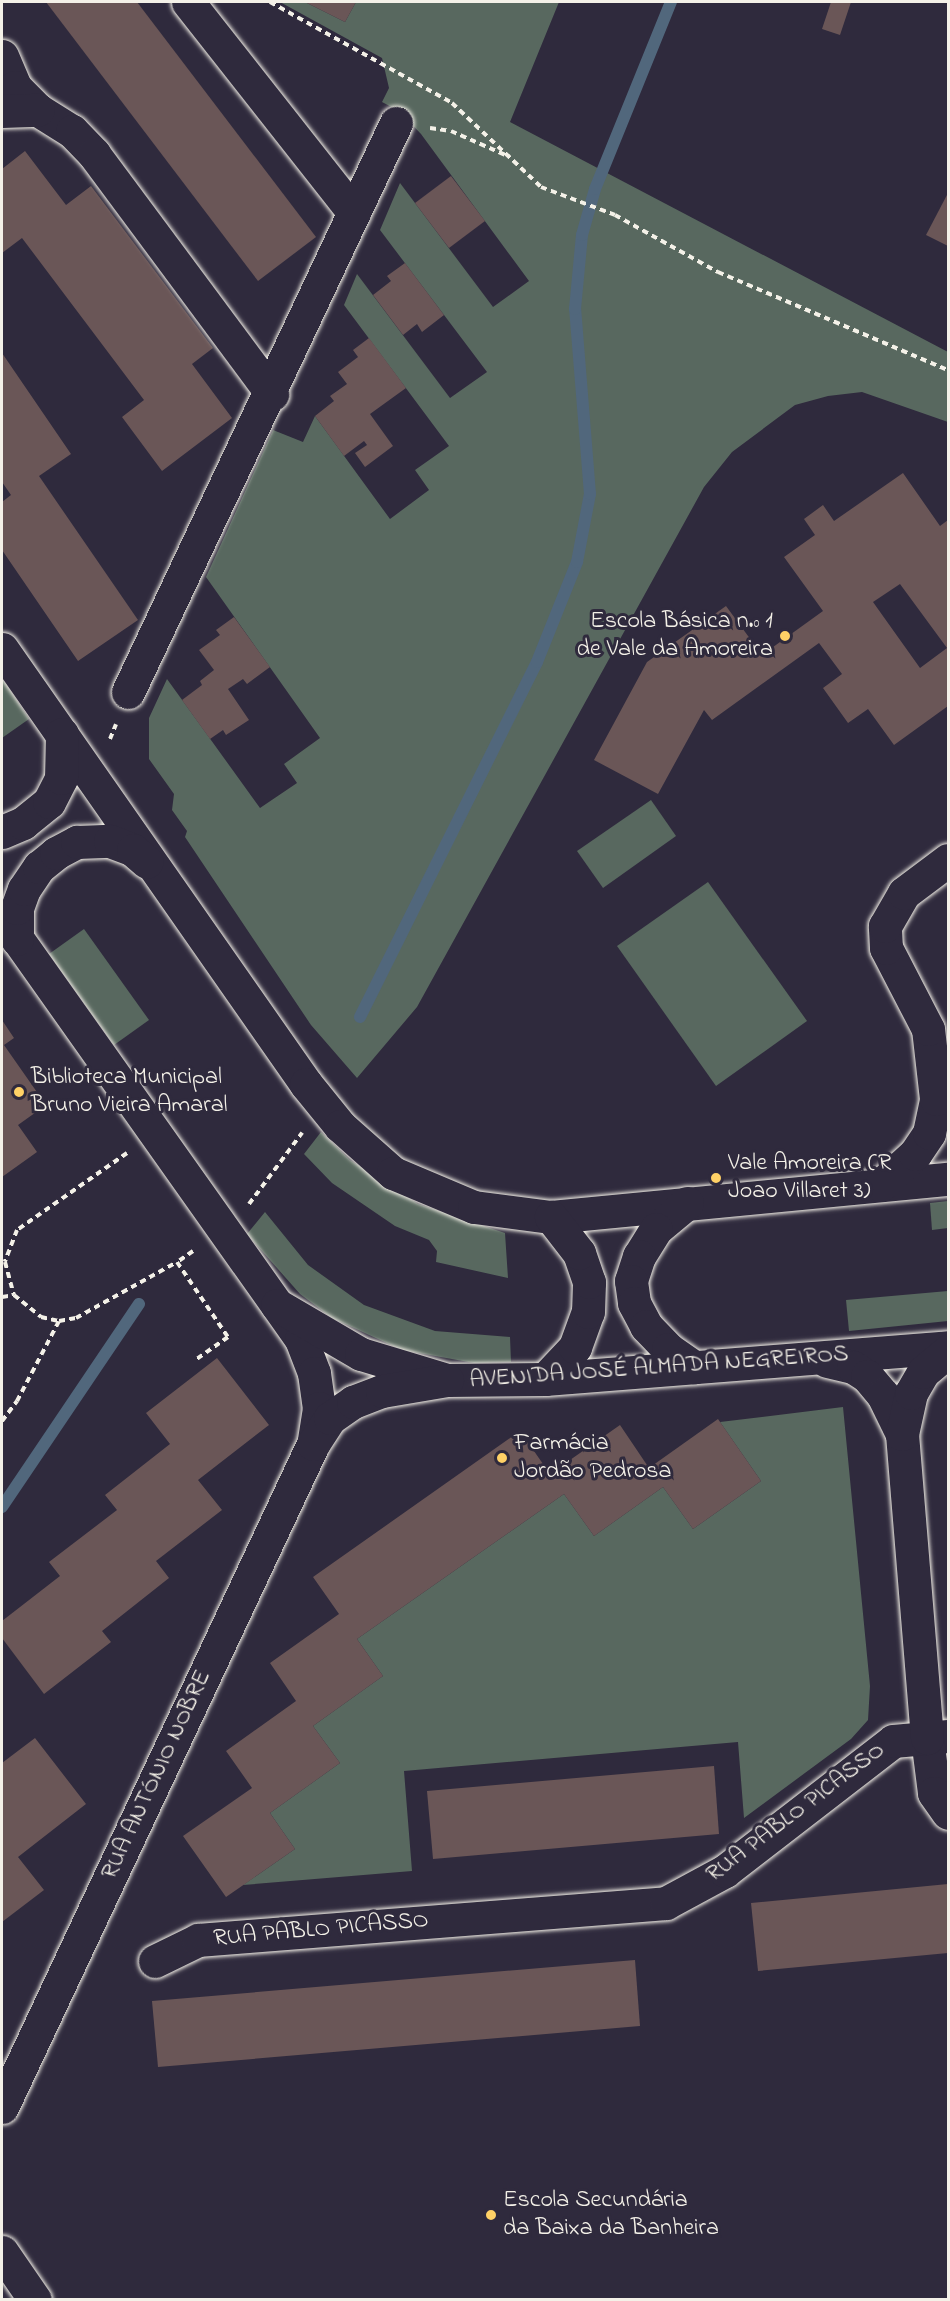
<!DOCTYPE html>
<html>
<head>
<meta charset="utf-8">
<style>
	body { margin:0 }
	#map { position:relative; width:950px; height:2301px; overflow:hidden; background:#2f2a3d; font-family:"Indie Flower",sans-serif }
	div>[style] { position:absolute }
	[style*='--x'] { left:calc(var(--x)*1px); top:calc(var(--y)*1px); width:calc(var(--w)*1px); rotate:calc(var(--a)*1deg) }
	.green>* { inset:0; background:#58685f }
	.stream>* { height:12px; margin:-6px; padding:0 6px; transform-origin:6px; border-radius:6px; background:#51677c }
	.building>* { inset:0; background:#6a5657 }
	.path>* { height:4px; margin-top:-2px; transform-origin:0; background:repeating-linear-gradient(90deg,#f4f1e8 0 6px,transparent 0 10.5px) }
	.roads { filter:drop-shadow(0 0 2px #f4f1e8) drop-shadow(0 0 2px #f4f1e8) }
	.street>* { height:33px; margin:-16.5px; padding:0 16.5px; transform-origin:16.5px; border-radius:16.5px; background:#2f2a3d }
	.dots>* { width:16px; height:16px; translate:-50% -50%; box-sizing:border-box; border:3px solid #2f2a3d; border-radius:50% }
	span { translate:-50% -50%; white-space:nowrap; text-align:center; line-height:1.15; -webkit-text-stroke:6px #2f2a3d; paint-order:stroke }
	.poi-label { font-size:24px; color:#f4f1e8 }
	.right { translate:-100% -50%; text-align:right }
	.left { translate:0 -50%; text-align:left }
	.street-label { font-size:24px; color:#f4f1e8 }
	.frame { position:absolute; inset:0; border:3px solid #f4f1e8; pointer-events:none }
</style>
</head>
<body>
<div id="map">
	<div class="green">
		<i style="clip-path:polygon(280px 2px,305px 2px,345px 22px,356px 2px,559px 2px,510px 122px,948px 352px,948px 422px,862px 392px,828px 396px,795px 405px,732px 452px,704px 487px,417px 1007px,357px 1078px,311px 1025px,185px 837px,187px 831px,172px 810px,174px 794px,149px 759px,149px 718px,167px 679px,260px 808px,297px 783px,284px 764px,320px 738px,206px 577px,273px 430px,303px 442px,315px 416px,390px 519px,429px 490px,415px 470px,449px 446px,344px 305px,357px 274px,450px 398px,487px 372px,380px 230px,400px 183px,493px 307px,529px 281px,421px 134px,399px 111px,382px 102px,389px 88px,382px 58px)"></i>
		<i style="clip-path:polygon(2px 678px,29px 719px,2px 738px)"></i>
		<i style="clip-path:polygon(651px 800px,676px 836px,603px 888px,577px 851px)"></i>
		<i style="clip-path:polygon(708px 882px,807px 1021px,716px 1086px,617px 946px)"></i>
		<i style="clip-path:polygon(84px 929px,149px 1020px,114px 1045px,49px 954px)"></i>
		<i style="clip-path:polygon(321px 1132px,350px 1160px,418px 1204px,505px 1233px,508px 1278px,436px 1262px,437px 1251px,429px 1240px,395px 1226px,332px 1183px,304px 1154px)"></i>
		<i style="clip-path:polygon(948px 1201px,948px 1228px,932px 1230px,930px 1203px)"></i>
		<i style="clip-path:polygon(265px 1212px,308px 1265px,364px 1305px,435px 1331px,510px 1337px,511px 1362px,474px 1363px,402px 1350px,332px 1318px,300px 1294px,247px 1234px)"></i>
		<i style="clip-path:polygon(948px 1291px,948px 1321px,849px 1331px,846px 1300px)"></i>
		<i style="clip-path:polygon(843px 1407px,870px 1686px,868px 1720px,851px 1739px,744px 1818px,738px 1742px,404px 1771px,412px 1871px,243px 1885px,295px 1849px,270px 1813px,340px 1763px,313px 1726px,383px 1676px,357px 1639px,564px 1494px,594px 1536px,663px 1487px,693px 1529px,761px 1481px,720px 1422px)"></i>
	</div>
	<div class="stream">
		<i style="--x:360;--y:1017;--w:397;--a:-63.5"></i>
		<i style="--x:537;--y:662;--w:108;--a:-68.2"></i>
		<i style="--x:577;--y:562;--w:69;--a:-79.2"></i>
		<i style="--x:590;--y:494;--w:186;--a:-94.6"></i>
		<i style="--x:575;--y:309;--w:74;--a:-84.6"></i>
		<i style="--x:582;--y:235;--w:48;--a:-74.2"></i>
		<i style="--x:595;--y:189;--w:202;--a:-67.9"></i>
		<i style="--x:2;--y:1507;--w:245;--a:-56"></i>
	</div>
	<div class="building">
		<i style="clip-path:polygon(46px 2px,137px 2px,316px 237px,258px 281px)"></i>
		<i style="clip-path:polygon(305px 2px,356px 2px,345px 22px)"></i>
		<i style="clip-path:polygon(831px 2px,851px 2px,840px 35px,822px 29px)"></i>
		<i style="clip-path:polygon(25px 151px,66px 205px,91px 186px,213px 348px,192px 364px,232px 418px,162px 471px,122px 417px,144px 400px,22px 238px,2px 253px,2px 169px)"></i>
		<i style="clip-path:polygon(451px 176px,485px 221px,449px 248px,415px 203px)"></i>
		<i style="clip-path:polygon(948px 193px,948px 246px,926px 235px)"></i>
		<i style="clip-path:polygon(405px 263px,444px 315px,422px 332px,417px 324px,403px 335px,373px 295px,391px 281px,387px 276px)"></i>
		<i style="clip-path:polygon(369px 338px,406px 388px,370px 414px,393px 446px,365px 467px,355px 453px,367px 445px,364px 441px,344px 456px,315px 416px,334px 401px,330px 396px,347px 384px,338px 372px,358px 357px,353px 350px)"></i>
		<i style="clip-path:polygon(2px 353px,71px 454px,39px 476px,138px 620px,78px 661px,2px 550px,2px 502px,11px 495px,2px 482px)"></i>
		<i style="clip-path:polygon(evenodd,903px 473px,940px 526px,948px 520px,948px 706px,894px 745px,868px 709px,848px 723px,823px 688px,842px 674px,819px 643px,712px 720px,704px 710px,658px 794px,594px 760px,647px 662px,726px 606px,762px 655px,823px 611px,784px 557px,815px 535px,804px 519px,823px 505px,834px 521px,903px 473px,900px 584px,947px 648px,920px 668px,873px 602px,900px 584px)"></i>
		<i style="clip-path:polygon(234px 617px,270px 667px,247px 684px,243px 679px,228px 689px,249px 720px,226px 735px,223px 730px,210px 739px,182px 700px,202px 685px,200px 681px,214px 670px,199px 650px,220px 635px,216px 630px)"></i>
		<i style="clip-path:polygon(2px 1020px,14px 1038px,4px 1045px,46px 1105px,18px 1125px,37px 1152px,2px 1177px)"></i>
		<i style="clip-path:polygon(217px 1358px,269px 1425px,198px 1480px,222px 1510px,156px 1561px,169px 1578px,102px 1631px,111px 1642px,44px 1694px,2px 1638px,2px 1621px,60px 1576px,49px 1562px,117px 1510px,105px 1495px,170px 1444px,146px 1413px)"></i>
		<i style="clip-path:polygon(718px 1419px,761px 1481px,693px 1529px,663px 1487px,594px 1536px,564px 1494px,357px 1639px,383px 1676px,313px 1726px,340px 1763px,270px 1813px,295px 1849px,226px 1897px,183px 1836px,252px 1788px,226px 1751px,296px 1701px,270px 1663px,339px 1614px,313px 1577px,520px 1431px,550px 1474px,620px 1425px,649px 1468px)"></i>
		<i style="clip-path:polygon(35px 1738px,86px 1804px,18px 1857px,44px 1890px,2px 1922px,2px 1763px)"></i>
		<i style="clip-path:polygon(714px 1766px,719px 1834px,433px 1859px,427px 1791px)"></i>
		<i style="clip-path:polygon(948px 1884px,948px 1953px,758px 1971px,751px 1903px)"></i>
		<i style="clip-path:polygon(635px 1960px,640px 2026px,158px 2067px,152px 2001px)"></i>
	</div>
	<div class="path">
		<i style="--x:270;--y:2;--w:208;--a:29"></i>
		<i style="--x:452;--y:103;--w:122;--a:43.3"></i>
		<i style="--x:541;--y:187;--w:79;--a:20.7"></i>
		<i style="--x:615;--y:215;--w:118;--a:29"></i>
		<i style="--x:718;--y:272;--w:250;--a:23.1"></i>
		<i style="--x:430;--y:128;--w:21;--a:8"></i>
		<i style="--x:451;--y:131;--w:64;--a:23.8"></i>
		<i style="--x:110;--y:739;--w:16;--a:-68"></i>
		<i style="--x:127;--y:1153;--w:134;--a:145"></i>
		<i style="--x:17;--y:1230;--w:34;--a:111"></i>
		<i style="--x:5;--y:1262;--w:34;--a:75"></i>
		<i style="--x:14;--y:1295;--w:35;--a:39"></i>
		<i style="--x:41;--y:1317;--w:18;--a:13"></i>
		<i style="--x:59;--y:1321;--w:17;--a:-10"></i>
		<i style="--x:76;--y:1318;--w:115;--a:-29"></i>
		<i style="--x:249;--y:1204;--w:89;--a:-53.3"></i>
		<i style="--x:193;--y:1251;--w:19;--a:145"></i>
		<i style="--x:177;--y:1262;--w:91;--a:55.8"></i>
		<i style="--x:228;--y:1337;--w:38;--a:145"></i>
		<i style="--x:2;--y:1297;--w:12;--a:-9"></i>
		<i style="--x:2;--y:1421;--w:25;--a:-53"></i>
		<i style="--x:17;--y:1401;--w:90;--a:-62.3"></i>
	</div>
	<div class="roads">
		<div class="street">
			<i style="--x:188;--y:2;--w:268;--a:51.8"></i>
			<i style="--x:2;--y:56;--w:34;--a:67"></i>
			<i style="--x:15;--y:87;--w:33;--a:45"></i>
			<i style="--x:38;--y:110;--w:40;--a:32"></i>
			<i style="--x:72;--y:131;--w:32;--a:46"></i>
			<i style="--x:94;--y:154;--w:299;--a:53.4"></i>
			<i style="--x:2;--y:111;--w:36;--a:-2"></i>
			<i style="--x:2;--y:649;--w:531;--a:55.05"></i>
			<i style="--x:306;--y:1084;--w:54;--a:51"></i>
			<i style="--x:340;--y:1126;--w:71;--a:41.6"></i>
			<i style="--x:393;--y:1173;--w:88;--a:22.8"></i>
			<i style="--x:474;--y:1207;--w:78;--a:7.4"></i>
			<i style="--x:551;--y:1217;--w:399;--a:-5.5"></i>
			<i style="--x:128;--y:692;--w:629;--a:-64.78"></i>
			<i style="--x:2;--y:832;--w:23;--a:-23"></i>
			<i style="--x:23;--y:823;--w:33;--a:-39"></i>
			<i style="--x:49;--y:802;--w:27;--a:-63"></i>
			<i style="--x:61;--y:778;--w:44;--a:-88.7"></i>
			<i style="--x:2;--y:917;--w:517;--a:54.68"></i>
			<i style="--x:301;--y:1339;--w:36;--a:69"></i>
			<i style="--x:314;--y:1373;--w:35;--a:82"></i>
			<i style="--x:319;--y:1408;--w:36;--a:99"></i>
			<i style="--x:17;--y:939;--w:31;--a:-90"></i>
			<i style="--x:17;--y:908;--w:20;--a:-70"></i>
			<i style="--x:24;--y:889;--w:27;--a:-56"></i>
			<i style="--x:39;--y:867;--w:22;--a:-39"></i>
			<i style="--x:56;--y:853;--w:24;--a:-28"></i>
			<i style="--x:77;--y:842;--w:33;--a:-2"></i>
			<i style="--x:110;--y:841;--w:25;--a:21"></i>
			<i style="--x:133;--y:850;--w:18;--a:41"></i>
			<i style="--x:881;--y:1185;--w:46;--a:-42.4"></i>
			<i style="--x:915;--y:1154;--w:25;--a:-56"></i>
			<i style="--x:929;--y:1133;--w:35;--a:-78"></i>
			<i style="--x:936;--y:1099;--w:70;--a:-96.5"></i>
			<i style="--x:928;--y:1029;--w:91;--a:-117.4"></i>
			<i style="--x:886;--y:948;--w:22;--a:-93"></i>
			<i style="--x:885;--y:926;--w:38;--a:-60"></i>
			<i style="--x:904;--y:893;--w:55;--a:-36.9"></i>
			<i style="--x:687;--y:1203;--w:40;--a:140"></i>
			<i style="--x:656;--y:1229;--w:32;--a:122"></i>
			<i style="--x:639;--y:1256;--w:26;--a:108"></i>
			<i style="--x:631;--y:1281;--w:22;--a:82"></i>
			<i style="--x:634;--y:1303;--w:26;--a:62"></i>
			<i style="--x:646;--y:1326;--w:32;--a:46"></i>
			<i style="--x:668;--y:1349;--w:32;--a:35"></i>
			<i style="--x:277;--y:1305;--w:97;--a:30.3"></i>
			<i style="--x:361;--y:1354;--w:90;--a:16.8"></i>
			<i style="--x:447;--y:1380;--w:98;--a:-0.6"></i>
			<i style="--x:545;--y:1379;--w:404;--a:-4.5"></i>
			<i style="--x:827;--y:1361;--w:27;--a:13"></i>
			<i style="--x:853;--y:1367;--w:17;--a:33"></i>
			<i style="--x:867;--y:1376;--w:25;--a:50"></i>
			<i style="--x:883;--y:1395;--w:43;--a:64"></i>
			<i style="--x:545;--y:1379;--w:44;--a:-46.8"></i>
			<i style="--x:575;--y:1347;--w:37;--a:-70"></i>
			<i style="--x:588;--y:1312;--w:30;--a:-88"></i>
			<i style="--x:589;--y:1282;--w:31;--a:-109"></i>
			<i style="--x:579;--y:1253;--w:46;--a:-127.9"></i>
			<i style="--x:948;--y:1736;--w:21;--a:175"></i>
			<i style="--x:927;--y:1738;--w:55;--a:82.7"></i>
			<i style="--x:934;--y:1793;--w:24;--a:55"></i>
			<i style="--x:155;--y:1961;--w:48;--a:-26"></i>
			<i style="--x:198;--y:1940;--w:469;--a:-4.5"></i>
			<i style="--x:666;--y:1903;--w:67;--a:-28.5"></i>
			<i style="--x:725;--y:1871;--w:212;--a:-37.7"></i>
			<i style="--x:893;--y:1741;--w:34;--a:-5"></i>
			<i style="--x:927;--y:1738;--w:305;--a:-94.7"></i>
			<i style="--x:902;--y:1434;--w:42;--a:-77.6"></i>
			<i style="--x:911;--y:1393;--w:24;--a:-60"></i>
			<i style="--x:923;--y:1372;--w:33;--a:-40"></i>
			<i style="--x:2;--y:2107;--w:732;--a:-64.87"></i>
			<i style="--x:313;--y:1444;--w:31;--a:-57"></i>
			<i style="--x:330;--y:1418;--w:28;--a:-35"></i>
			<i style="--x:353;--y:1402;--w:31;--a:-21"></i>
			<i style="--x:382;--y:1391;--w:66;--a:-9.6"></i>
			<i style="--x:2;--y:2252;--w:58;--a:55.5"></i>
		</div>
	</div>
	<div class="dots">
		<i style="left:785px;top:636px;background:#ffd166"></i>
		<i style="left:19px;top:1092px;background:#ffd166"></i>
		<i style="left:716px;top:1178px;background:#ffd166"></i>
		<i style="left:502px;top:1458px;background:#ffd166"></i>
		<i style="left:491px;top:2215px;background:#ffd166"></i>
	</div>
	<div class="poi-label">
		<span class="right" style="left:773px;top:636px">Escola Básica n.º 1<br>de Vale da Amoreira</span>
		<span class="left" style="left:31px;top:1092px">Biblioteca Municipal<br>Bruno Vieira Amaral</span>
		<span class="left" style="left:728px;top:1178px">Vale Amoreira (R<br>Joao Villaret 3)</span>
		<span class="left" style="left:514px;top:1458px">Farmácia<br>Jordão Pedrosa</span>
		<span class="left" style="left:503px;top:2215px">Escola Secundária<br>da Baixa da Banheira</span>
	</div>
	<div class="street-label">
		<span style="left:659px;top:1368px;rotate:-4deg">AVENIDA JOSÉ ALMADA NEGREIROS</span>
		<span style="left:157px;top:1775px;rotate:-65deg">RUA ANTÓNIO NOBRE</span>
		<span style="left:796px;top:1813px;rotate:-37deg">RUA PABLO PICASSO</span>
		<span style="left:321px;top:1930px;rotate:-5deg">RUA PABLO PICASSO</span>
	</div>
	<div class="frame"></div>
</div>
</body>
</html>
